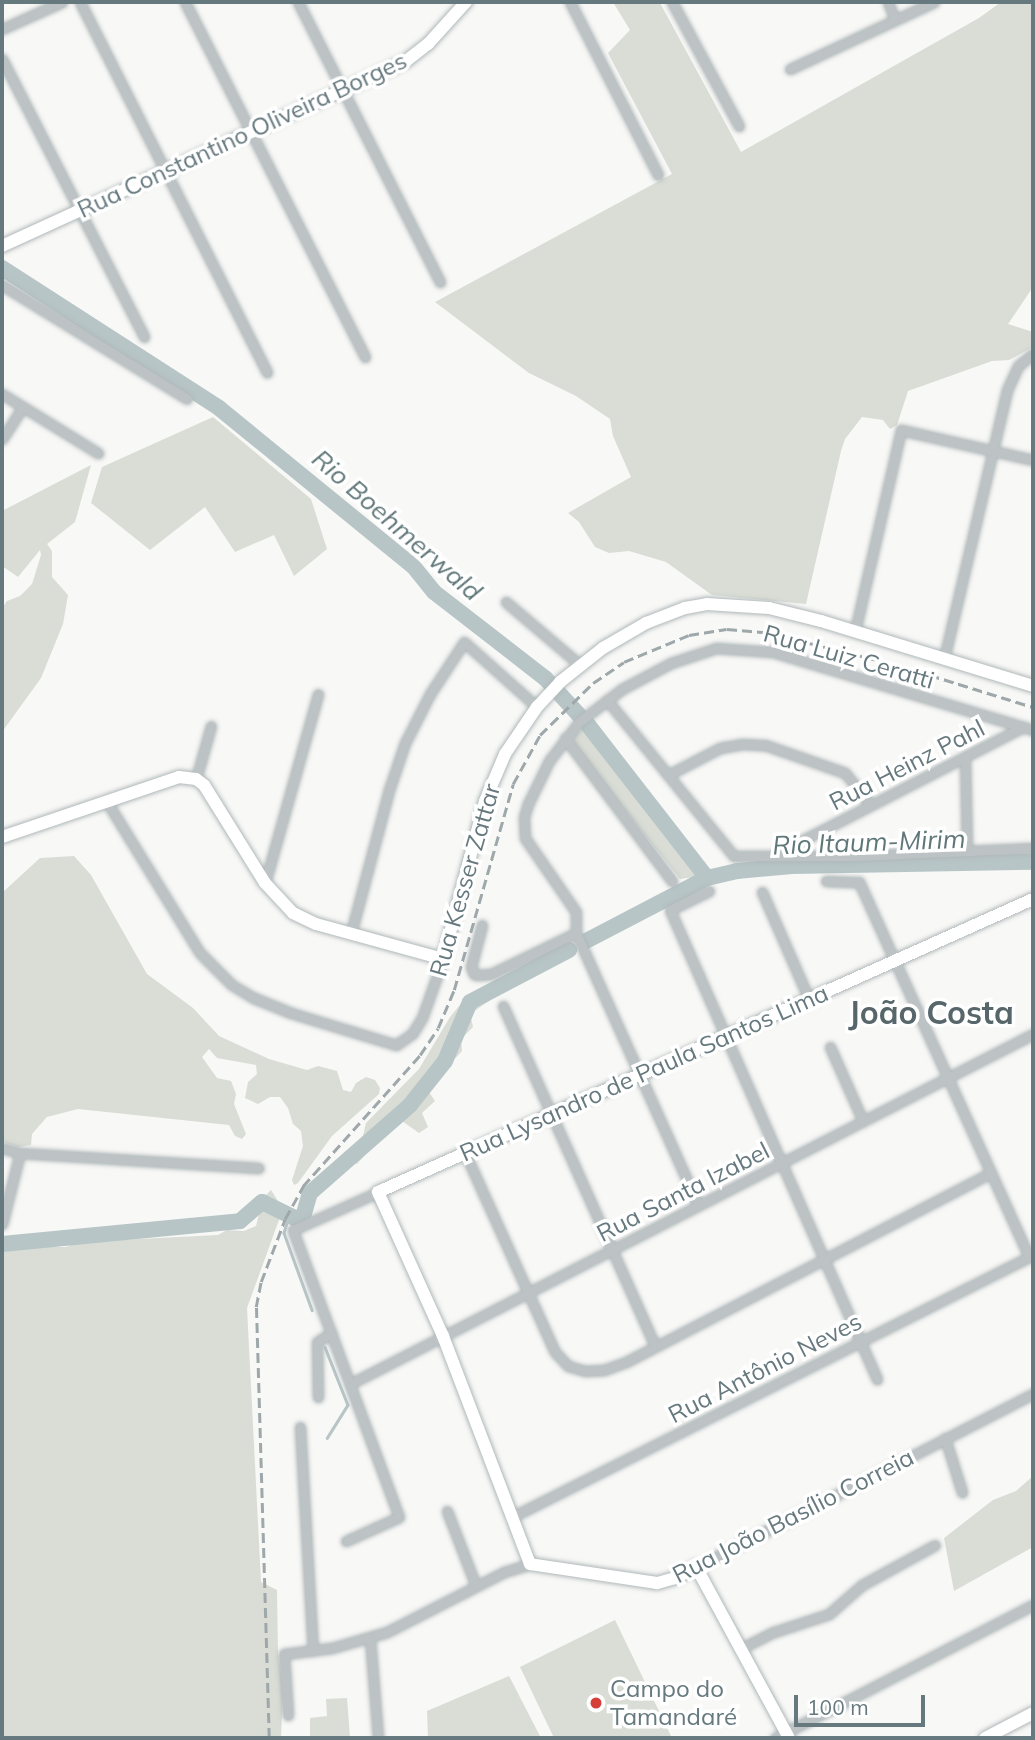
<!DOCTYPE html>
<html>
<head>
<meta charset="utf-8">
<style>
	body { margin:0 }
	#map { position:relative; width:1035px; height:1740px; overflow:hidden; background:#f8f8f6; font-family:Mulish,sans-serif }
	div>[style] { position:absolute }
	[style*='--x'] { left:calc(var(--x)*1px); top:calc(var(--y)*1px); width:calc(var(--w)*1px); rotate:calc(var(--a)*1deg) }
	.green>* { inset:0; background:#d9ddd5 }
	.stream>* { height:2.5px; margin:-1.25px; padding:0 1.25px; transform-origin:1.25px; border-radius:1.25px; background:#b7c5c7 }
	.river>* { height:16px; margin:-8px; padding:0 8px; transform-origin:8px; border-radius:8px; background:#b7c5c7 }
	.roads { filter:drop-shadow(0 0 2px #b0b8ba) drop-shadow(0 0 2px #b0b8ba) }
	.street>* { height:9px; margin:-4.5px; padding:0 4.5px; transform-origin:4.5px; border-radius:4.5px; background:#bdc3c5 }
	.secondary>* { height:12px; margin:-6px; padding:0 6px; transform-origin:6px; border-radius:6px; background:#fff }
	.rail>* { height:2.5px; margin-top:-1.25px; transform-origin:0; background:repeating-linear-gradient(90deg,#9ea7aa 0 10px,transparent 0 15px) }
	.dots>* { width:19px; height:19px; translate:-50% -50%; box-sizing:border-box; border:4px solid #fff; border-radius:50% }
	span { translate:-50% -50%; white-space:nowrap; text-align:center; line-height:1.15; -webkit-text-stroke:7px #fff; paint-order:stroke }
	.street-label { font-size:24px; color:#66797f }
	.poi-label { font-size:24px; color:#66797f }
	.left { translate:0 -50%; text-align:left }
	.water-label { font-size:26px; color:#607779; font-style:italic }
	.district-label { font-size:32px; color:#57666a; font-weight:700 }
	.frame { position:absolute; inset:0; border:4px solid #66797f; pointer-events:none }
	.scale { position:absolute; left:794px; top:1695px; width:131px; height:32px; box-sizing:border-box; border:4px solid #66797f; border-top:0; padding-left:9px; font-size:21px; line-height:24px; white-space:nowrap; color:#66797f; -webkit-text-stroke:5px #fff; paint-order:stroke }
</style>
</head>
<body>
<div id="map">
	<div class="green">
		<i style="clip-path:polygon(613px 2px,660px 3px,741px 152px,979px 18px,1001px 2px,1033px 2px,1033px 287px,1008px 324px,1033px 332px,1033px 347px,1009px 360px,992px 361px,908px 391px,897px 425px,890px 429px,883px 420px,862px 417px,845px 439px,841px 451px,806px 604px,712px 595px,666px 562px,629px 551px,609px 553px,595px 547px,579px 522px,568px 513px,631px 477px,613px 436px,610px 419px,576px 396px,529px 373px,435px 302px,672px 174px,608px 53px,630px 30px)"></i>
		<i style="clip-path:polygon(213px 417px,311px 499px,327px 549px,294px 576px,274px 535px,235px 552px,205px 507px,150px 550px,91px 503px,102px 467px)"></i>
		<i style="clip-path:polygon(91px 465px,75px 522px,47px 544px,52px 551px,52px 577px,68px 595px,63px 624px,41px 678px,2px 732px,2px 608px,7px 601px,20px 596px,32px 584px,41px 555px,40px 550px,18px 577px,2px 566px,2px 511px)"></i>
		<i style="clip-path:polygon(592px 721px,596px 722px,698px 858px,695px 877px,680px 879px,573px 745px,575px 735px)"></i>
		<i style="clip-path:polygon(74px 856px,91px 875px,147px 974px,193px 1008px,219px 1036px,269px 1059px,307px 1070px,318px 1066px,337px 1071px,343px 1090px,351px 1092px,356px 1083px,366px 1077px,375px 1080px,380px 1088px,379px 1094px,332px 1136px,298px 1183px,294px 1185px,292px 1180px,303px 1146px,301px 1131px,293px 1124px,288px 1108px,280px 1097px,270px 1097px,258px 1104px,245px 1098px,248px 1082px,257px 1074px,256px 1065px,217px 1058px,209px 1049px,202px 1057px,217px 1078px,231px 1081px,236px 1094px,234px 1104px,246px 1134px,242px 1139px,235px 1136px,229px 1125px,78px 1109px,47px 1117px,32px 1134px,31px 1145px,18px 1147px,5px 1143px,2px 1137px,4px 1104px,2px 1099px,2px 893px,40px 858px)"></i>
		<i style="clip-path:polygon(562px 949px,562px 958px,518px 981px,470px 1014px,473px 1027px,461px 1039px,462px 1051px,427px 1089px,435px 1101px,422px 1113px,428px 1127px,419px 1133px,402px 1121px,389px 1128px,385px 1137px,376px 1142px,357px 1164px,351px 1162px,351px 1151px,362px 1140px,366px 1123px,419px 1069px,450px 1017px,468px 995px)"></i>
		<i style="clip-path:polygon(271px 1190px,283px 1209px,247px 1308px,261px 1582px,277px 1590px,278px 1654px,283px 1686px,281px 1738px,2px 1738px,2px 1247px,66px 1247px,79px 1242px,218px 1235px,227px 1230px,244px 1231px,256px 1226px,263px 1198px)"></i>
		<i style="clip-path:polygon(1033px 1476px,1033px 1547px,954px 1591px,944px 1538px,993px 1500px,1016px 1491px)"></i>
		<i style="clip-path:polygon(615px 1620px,672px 1738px,554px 1738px,520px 1667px)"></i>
		<i style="clip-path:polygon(509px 1676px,541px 1738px,428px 1738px,427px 1711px)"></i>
		<i style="clip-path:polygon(347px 1698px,350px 1738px,310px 1738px,310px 1718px,327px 1716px,326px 1699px)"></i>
	</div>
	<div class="stream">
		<i style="--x:295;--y:1218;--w:9;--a:148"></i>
		<i style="--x:287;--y:1223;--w:10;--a:107"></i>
		<i style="--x:284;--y:1233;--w:82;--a:70"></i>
		<i style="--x:325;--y:1347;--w:62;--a:68.4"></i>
		<i style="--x:348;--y:1405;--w:39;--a:122"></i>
	</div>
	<div class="river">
		<i style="--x:2;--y:268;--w:258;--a:32.8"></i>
		<i style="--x:219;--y:408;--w:250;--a:39.2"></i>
		<i style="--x:413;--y:566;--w:33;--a:51"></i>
		<i style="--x:434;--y:592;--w:140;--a:37.8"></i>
		<i style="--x:545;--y:678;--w:64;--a:47.5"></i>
		<i style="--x:588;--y:725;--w:194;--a:52.1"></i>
		<i style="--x:586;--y:941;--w:136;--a:-27.5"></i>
		<i style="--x:707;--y:878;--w:31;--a:-13"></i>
		<i style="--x:737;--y:871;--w:55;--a:-5.2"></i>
		<i style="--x:792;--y:866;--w:241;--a:-1"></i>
		<i style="--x:2;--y:1244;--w:239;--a:-5.5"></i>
		<i style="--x:240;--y:1221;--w:29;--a:-41"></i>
		<i style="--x:262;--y:1202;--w:37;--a:26"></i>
		<i style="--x:295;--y:1218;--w:8;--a:-7"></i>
		<i style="--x:303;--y:1217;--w:25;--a:-74"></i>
		<i style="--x:310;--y:1193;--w:133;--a:-41.3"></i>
		<i style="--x:410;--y:1105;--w:56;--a:-51.5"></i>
		<i style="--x:445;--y:1061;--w:64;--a:-67"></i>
		<i style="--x:470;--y:1002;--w:112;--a:-27.7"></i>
	</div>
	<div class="roads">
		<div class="street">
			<i style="--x:80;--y:2;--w:415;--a:63.2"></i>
			<i style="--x:185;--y:2;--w:398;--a:63.1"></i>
			<i style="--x:298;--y:2;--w:314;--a:63.1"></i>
			<i style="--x:570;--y:2;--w:194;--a:63"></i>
			<i style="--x:672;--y:2;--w:141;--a:61.6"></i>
			<i style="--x:888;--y:2;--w:19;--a:69"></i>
			<i style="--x:2;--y:29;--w:66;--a:-24.2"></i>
			<i style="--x:2;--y:59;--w:312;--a:62.9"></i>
			<i style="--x:790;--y:69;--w:159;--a:-25"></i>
			<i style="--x:2;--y:285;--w:217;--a:31.6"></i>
			<i style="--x:2;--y:394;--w:113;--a:31.6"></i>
			<i style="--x:2;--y:439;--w:38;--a:-57"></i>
			<i style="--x:506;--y:602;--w:97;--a:40.4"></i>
			<i style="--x:855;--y:631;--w:206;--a:-77.1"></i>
			<i style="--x:901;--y:430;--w:135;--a:12.8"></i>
			<i style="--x:944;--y:659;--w:276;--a:-76.8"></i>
			<i style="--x:1007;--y:390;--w:26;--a:-65"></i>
			<i style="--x:1018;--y:366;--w:19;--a:-39"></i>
			<i style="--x:607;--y:700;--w:201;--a:50.9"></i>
			<i style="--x:734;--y:856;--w:121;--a:0"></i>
			<i style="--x:855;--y:856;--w:178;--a:-2.6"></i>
			<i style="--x:565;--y:738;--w:179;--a:53.2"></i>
			<i style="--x:965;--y:757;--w:94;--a:88.8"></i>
			<i style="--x:668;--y:775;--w:59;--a:-27.4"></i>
			<i style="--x:720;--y:748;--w:23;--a:-10"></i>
			<i style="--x:743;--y:744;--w:22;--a:3"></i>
			<i style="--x:765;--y:745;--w:85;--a:19.3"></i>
			<i style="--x:845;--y:773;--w:41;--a:50.9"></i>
			<i style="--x:196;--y:779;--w:55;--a:-74.2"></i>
			<i style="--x:107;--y:802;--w:177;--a:58.4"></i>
			<i style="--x:200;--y:953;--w:45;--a:45"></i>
			<i style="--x:232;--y:985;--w:26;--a:31"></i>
			<i style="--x:254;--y:998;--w:40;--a:22"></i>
			<i style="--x:291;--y:1013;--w:110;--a:16.9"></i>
			<i style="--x:396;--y:1045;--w:19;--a:-35"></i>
			<i style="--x:412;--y:1034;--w:19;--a:-58"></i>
			<i style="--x:422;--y:1018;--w:63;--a:-70.4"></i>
			<i style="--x:776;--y:854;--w:276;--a:-27.2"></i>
			<i style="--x:826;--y:881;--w:33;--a:2"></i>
			<i style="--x:859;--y:882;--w:412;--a:65.6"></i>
			<i style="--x:265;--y:883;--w:196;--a:-74.3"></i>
			<i style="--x:709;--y:891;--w:43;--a:154"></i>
			<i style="--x:670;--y:910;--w:513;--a:66.19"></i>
			<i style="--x:762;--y:892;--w:117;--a:66.3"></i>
			<i style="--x:482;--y:925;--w:43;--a:104.7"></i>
			<i style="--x:471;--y:967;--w:8;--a:67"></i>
			<i style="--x:474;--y:974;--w:4;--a:14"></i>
			<i style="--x:478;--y:975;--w:13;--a:-4"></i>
			<i style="--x:491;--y:974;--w:94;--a:-25.8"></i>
			<i style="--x:351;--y:933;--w:148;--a:-75.1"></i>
			<i style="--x:389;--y:790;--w:50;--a:-71.2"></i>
			<i style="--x:405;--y:743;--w:55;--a:-63"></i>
			<i style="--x:430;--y:694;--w:62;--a:-56.8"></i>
			<i style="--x:464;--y:642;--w:98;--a:41.7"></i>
			<i style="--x:576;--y:933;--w:21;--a:-90"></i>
			<i style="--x:576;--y:912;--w:90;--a:-124.6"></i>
			<i style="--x:525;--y:838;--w:21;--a:-93"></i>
			<i style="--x:524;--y:817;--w:14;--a:-73"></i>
			<i style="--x:528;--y:804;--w:48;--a:-64"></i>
			<i style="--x:549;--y:761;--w:49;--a:-52.4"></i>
			<i style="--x:579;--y:722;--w:54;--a:-37.5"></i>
			<i style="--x:622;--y:689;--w:55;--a:-28"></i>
			<i style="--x:671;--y:663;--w:47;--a:-18.4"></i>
			<i style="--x:716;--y:648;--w:57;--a:4"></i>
			<i style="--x:773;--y:652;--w:271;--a:16.7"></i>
			<i style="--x:576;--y:933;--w:298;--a:65.8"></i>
			<i style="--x:503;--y:1006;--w:372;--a:65.9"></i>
			<i style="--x:830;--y:1047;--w:81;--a:66"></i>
			<i style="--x:2;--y:1148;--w:19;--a:16"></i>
			<i style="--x:20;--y:1153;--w:239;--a:3.6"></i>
			<i style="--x:465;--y:1153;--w:218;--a:65.7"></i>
			<i style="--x:555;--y:1352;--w:19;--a:47"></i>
			<i style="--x:568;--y:1366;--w:18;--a:16"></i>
			<i style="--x:585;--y:1371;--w:19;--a:-3"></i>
			<i style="--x:604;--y:1370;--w:23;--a:-20"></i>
			<i style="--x:626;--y:1362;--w:411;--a:-27.4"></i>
			<i style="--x:2;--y:1224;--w:73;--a:-75.8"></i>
			<i style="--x:350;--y:1384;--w:767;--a:-27.13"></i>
			<i style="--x:318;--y:1397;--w:55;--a:-91"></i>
			<i style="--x:317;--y:1342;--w:17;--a:-33"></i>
			<i style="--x:300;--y:1427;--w:224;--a:86.7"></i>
			<i style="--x:945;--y:1438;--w:57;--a:72.5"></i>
			<i style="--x:447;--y:1511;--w:80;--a:68.9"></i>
			<i style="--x:514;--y:1516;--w:581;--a:-26.7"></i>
			<i style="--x:346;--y:1541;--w:58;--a:-24.4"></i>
			<i style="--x:399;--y:1517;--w:306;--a:-110.3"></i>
			<i style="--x:293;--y:1230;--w:93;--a:-24.1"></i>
			<i style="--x:696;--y:1567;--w:379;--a:-27.2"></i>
			<i style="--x:370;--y:1638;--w:100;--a:85.4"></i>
			<i style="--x:740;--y:1649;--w:38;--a:-27"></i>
			<i style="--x:774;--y:1632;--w:58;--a:-18.1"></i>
			<i style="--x:829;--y:1614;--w:44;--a:-41.3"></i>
			<i style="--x:862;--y:1585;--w:83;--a:-28.7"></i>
			<i style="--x:288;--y:1715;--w:61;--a:-93.8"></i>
			<i style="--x:284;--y:1654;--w:48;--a:-7.1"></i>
			<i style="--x:332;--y:1648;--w:57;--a:-16.2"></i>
			<i style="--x:387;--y:1632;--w:131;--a:-27.1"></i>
			<i style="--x:504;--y:1572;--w:27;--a:-17"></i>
			<i style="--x:775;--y:1738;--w:290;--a:-27.3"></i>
		</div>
		<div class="secondary">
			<i style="--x:2;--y:246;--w:444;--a:-24.6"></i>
			<i style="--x:406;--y:61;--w:28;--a:-38"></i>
			<i style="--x:428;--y:44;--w:57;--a:-47.9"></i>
			<i style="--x:2;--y:837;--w:187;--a:-18.7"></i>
			<i style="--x:179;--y:777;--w:17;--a:7"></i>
			<i style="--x:196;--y:779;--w:10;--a:37"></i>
			<i style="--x:204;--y:785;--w:115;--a:58.1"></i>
			<i style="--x:265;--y:883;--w:41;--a:47"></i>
			<i style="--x:293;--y:913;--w:25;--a:26"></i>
			<i style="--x:316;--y:924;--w:132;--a:15.4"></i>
			<i style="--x:443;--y:959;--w:163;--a:-75.1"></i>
			<i style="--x:485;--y:801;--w:51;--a:-66.9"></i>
			<i style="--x:505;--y:754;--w:57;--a:-55.8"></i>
			<i style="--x:537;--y:707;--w:34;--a:-47"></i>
			<i style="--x:560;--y:682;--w:55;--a:-38.3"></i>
			<i style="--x:603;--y:648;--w:50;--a:-30.2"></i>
			<i style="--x:646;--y:623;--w:42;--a:-21"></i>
			<i style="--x:685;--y:608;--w:22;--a:-10"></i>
			<i style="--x:707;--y:604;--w:62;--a:3.7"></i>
			<i style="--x:769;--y:608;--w:54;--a:14"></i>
			<i style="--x:821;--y:621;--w:222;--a:17"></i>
			<i style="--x:789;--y:1738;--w:195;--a:-118.5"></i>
			<i style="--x:696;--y:1567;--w:24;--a:152"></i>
			<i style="--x:675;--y:1578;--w:19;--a:164"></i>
			<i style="--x:657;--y:1583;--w:128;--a:-171.5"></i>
			<i style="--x:530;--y:1564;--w:244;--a:-110.9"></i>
			<i style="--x:443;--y:1336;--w:158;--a:-114.3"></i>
			<i style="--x:378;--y:1192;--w:718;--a:-24.1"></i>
			<i style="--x:985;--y:1738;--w:54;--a:-27.5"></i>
		</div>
	</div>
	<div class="rail">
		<i style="--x:269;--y:1738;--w:431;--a:-91.7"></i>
		<i style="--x:256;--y:1307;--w:25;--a:-79"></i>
		<i style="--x:261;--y:1282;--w:67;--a:-69.1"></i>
		<i style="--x:285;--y:1219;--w:38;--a:-61"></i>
		<i style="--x:303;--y:1186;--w:176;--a:-48.2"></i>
		<i style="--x:420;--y:1055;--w:32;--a:-56"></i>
		<i style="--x:438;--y:1028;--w:41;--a:-67.2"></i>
		<i style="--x:454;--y:990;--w:214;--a:-74"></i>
		<i style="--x:513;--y:784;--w:56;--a:-61.1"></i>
		<i style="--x:540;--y:735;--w:74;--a:-44.5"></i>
		<i style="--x:593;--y:683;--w:37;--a:-34"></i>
		<i style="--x:624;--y:662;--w:70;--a:-22.6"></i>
		<i style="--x:689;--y:635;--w:38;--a:-9"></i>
		<i style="--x:727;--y:629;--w:38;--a:5"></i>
		<i style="--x:765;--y:632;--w:140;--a:14"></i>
		<i style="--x:901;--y:666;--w:138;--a:17.3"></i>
	</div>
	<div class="dots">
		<i style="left:596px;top:1703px;background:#d63e38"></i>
	</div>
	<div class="street-label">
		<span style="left:242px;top:135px;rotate:-25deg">Rua Constantino Oliveira Borges</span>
		<span style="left:849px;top:657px;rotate:16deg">Rua Luiz Ceratti</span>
		<span style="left:907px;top:765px;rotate:-27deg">Rua Heinz Pahl</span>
		<span style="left:465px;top:880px;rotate:-74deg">Rua Kesser Zattar</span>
		<span style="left:644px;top:1073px;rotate:-24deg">Rua Lysandro de Paula Santos Lima</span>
		<span style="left:683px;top:1192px;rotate:-27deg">Rua Santa Izabel</span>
		<span style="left:765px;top:1368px;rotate:-27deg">Rua Antônio Neves</span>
		<span style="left:793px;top:1516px;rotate:-27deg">Rua João Basílio Correia</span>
	</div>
	<div class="poi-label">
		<span class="left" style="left:610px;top:1703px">Campo do<br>Tamandaré</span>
	</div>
	<div class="water-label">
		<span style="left:397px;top:525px;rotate:41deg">Rio Boehmerwald</span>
		<span style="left:869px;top:842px;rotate:-2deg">Rio Itaum-Mirim</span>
	</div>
	<div class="district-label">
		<span style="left:931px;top:1012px">João Costa</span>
	</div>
	<div class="frame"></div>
	<div class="scale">100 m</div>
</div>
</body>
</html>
